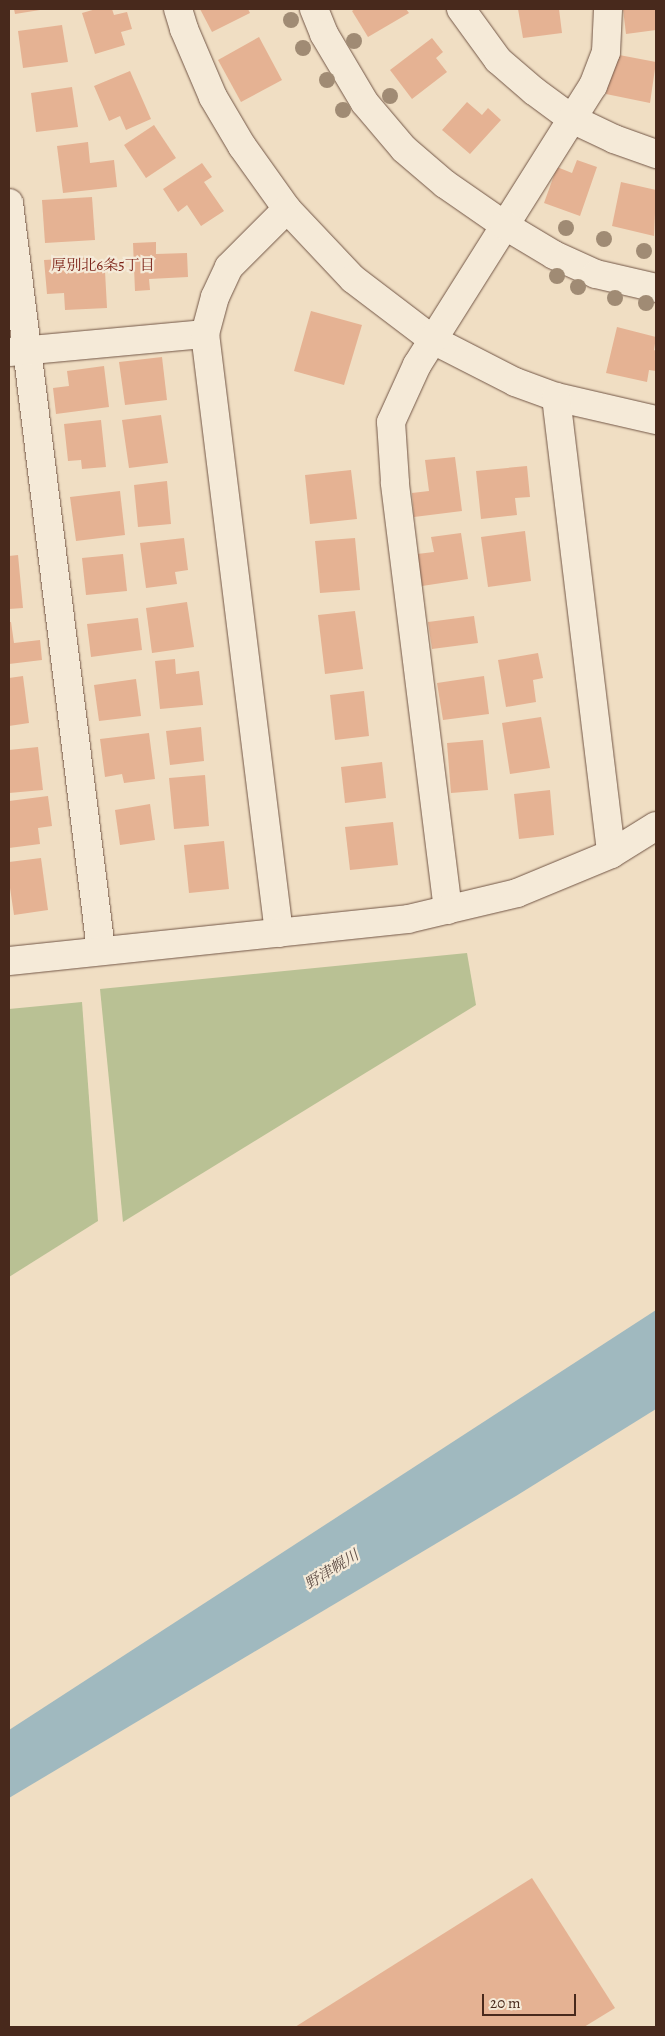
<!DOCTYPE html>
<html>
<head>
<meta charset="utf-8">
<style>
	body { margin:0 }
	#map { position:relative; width:665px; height:2036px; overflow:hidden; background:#f0dec3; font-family:Alegreya,"Noto Serif JP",serif }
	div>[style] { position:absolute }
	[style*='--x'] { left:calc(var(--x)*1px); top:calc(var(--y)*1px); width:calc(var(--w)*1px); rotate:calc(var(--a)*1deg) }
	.green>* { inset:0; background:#b9c194 }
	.water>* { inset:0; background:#a0b9bf }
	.building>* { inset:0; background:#e5b293 }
	.roads { filter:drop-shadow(0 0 1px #725646) drop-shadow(0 0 1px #725646) }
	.street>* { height:28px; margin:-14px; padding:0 14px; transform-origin:14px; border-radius:14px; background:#f5ead8 }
	.secondary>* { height:28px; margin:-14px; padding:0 14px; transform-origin:14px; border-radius:14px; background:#f5ead8 }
	.trees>* { width:16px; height:16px; margin:-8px; border-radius:50%; background:#a08b74 }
	span { translate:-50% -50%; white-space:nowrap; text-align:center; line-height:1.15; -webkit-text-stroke:4.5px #f5ead8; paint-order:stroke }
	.neighbourhood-label { font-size:15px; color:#7a1f14 }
	.water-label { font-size:15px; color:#5e4d45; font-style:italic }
	.frame { position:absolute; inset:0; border:10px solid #48291c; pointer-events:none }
	.scale { position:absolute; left:482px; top:1994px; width:94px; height:22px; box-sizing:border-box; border:2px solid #48291c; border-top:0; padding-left:6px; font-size:15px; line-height:18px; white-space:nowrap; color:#48291c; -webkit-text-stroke:4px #f5ead8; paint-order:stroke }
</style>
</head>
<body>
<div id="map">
	<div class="green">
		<i style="clip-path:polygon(467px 953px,476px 1005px,123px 1222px,100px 989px)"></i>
		<i style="clip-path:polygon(82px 1002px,98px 1221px,9px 1277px,9px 1009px)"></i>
	</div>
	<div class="water">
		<i style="clip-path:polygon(656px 1310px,656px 1409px,516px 1496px,9px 1798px,9px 1730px)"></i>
	</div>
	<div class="building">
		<i style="clip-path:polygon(14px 9px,40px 9px,40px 10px,15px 14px)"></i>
		<i style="clip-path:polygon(96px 9px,112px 9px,114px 15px,127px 12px,132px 29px,121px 32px,125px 45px,95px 54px,82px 13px)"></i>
		<i style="clip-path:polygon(200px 9px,248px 9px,250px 13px,212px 32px)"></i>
		<i style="clip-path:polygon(355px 9px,406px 9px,409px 13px,368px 37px,352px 11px)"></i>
		<i style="clip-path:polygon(518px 9px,559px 9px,562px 33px,523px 38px)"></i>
		<i style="clip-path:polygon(623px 9px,656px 9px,656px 30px,626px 34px)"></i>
		<i style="clip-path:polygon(62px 25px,68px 62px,23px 68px,18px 31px)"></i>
		<i style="clip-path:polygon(259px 37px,282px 80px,241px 102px,218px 60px)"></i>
		<i style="clip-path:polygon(432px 38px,443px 52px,436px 58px,447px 72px,412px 99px,390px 70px)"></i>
		<i style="clip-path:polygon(614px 54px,656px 62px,650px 103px,606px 94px)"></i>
		<i style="clip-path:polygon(130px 71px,151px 119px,126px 130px,120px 116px,109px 121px,94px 86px)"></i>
		<i style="clip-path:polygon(72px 87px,78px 127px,36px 132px,31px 93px)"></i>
		<i style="clip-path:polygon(467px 102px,482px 115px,488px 108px,501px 120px,470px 154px,442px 130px)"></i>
		<i style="clip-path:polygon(154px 125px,176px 158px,146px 178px,124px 145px)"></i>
		<i style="clip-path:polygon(88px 142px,90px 163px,114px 160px,117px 187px,63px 193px,57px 146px)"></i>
		<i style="clip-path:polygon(577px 160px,597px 167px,580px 216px,544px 203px,557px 167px,572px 173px)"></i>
		<i style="clip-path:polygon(202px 163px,212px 177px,204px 182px,224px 211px,201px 226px,187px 205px,178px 212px,163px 189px)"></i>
		<i style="clip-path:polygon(621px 182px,656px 190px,654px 236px,612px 226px)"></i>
		<i style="clip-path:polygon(92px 197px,95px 240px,45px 243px,42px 200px)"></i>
		<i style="clip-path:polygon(156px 242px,156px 254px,187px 253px,188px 277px,149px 279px,150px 290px,135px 291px,133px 243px)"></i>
		<i style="clip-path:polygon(94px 257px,95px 271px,105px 271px,107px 308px,65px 310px,64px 293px,47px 294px,44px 260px)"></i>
		<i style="clip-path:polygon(311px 311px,362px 325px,344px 385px,294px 371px)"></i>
		<i style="clip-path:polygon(617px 327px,656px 337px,654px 350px,656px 351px,656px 371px,649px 370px,647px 382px,606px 373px)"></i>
		<i style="clip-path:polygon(162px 357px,167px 400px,125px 405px,119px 362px)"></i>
		<i style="clip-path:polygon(104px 366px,109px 407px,56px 414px,53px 388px,69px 386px,67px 371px)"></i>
		<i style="clip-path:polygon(161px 415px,168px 463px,129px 468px,122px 420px)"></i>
		<i style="clip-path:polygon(101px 420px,106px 467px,82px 469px,81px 460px,68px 461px,64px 424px)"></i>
		<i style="clip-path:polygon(455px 457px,462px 511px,414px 517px,412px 493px,429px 491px,425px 460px)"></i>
		<i style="clip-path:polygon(527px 466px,530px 497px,515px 498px,517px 515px,481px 519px,476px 471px)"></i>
		<i style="clip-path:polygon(351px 470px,357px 519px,310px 524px,305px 475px)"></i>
		<i style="clip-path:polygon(167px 481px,171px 524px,138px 527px,134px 485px)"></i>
		<i style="clip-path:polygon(120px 491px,125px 535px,76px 541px,70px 497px)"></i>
		<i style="clip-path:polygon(525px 531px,531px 581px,488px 587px,481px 537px)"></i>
		<i style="clip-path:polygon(461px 533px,468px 579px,422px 586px,417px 554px,434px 552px,431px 537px)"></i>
		<i style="clip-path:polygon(184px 538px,188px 570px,175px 572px,177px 584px,146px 588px,140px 543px)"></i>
		<i style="clip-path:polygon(355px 538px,360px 590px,320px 593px,315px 541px)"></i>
		<i style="clip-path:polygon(123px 554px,127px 591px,86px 595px,82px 558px)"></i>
		<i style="clip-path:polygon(18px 555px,23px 608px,9px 609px,9px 556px)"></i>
		<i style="clip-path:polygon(187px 602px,194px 647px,152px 653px,146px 608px)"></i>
		<i style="clip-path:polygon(355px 611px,363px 669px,325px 674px,318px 615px)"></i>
		<i style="clip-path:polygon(474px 616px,478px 643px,432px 649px,428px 622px)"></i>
		<i style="clip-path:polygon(138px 618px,142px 650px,91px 657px,87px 624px)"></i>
		<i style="clip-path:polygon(9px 622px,11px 622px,14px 643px,40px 640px,42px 660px,9px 664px)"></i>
		<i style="clip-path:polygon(538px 653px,543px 678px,533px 680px,536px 702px,506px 707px,498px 660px)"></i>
		<i style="clip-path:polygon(175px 659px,176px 674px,199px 671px,203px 705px,160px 709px,155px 661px)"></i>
		<i style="clip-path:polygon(23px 676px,29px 723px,9px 726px,9px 678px)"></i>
		<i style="clip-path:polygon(484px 676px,489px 714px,443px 720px,437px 683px)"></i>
		<i style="clip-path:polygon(136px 679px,141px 716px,99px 721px,94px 685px)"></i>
		<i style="clip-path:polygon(364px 691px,369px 736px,335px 740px,330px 695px)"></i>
		<i style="clip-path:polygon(541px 717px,550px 768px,510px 774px,502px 723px)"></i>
		<i style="clip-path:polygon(201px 727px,204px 761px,170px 765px,166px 731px)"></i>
		<i style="clip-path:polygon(149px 733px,155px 779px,124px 783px,122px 774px,105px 777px,100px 739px)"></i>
		<i style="clip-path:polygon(483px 740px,488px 790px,451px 793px,447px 743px)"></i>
		<i style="clip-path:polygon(38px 747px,43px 790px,9px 793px,9px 750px)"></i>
		<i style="clip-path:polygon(382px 762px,386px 798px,345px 803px,341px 767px)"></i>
		<i style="clip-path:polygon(205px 775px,209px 826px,174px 829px,169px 778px)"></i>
		<i style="clip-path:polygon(550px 790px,554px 835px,519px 839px,514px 794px)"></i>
		<i style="clip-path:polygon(48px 796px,52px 826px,38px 828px,40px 844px,9px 848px,9px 801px)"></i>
		<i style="clip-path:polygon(150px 804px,155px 840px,120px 845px,115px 810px)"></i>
		<i style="clip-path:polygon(393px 822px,398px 865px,350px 870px,345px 827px)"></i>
		<i style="clip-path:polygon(224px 841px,229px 889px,189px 893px,184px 845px)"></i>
		<i style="clip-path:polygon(41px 858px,48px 910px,14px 915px,9px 881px,9px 862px)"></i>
		<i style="clip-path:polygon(532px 1878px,615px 2008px,584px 2027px,295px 2027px)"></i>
	</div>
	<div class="roads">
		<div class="street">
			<i style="--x:178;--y:9;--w:21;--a:73"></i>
			<i style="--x:184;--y:29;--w:74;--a:66.9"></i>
			<i style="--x:213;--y:97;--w:57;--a:59.4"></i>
			<i style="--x:242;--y:146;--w:77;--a:54.5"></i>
			<i style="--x:287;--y:209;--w:96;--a:46.7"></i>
			<i style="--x:353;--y:279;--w:101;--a:37.3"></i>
			<i style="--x:433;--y:340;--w:92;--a:27.1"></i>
			<i style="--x:515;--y:382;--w:44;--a:20.1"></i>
			<i style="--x:556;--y:397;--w:103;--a:13"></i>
			<i style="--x:461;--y:9;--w:63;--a:54"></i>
			<i style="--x:498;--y:60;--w:48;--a:40.7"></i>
			<i style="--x:534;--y:91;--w:47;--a:36.4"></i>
			<i style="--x:572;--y:119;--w:47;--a:25.5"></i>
			<i style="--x:614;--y:139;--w:45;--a:19.7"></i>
			<i style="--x:9;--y:203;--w:753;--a:82.98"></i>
			<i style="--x:10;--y:352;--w:196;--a:-5.3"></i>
			<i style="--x:556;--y:397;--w:460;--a:83.1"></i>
			<i style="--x:448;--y:910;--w:431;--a:-97.1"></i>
			<i style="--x:395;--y:482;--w:60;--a:-93.8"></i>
			<i style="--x:391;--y:422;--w:63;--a:-65.5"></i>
			<i style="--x:417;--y:365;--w:330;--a:-57.8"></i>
			<i style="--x:593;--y:86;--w:36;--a:-69"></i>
			<i style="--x:606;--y:52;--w:43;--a:-87.3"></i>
			<i style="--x:279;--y:933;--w:604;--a:-97.04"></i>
			<i style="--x:205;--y:334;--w:38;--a:-75"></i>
			<i style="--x:215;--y:297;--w:33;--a:-65"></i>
			<i style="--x:229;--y:267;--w:82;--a:-45"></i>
			<i style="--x:9;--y:961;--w:401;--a:-6"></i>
			<i style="--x:408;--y:919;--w:112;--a:-13.4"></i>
			<i style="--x:517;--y:893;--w:102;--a:-22.5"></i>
			<i style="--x:611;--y:854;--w:53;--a:-31.9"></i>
		</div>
		<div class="secondary">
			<i style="--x:314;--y:9;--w:27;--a:68"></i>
			<i style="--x:324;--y:34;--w:80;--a:59.3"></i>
			<i style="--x:365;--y:103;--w:60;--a:49.7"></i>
			<i style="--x:404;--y:149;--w:54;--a:40.5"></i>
			<i style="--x:445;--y:184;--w:72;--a:34.8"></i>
			<i style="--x:504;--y:225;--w:58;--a:31"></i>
			<i style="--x:554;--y:255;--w:46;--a:24.3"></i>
			<i style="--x:596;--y:274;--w:62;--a:13.1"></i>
		</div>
	</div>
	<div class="trees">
		<i style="left:291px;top:20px"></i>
		<i style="left:354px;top:41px"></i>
		<i style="left:303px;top:48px"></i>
		<i style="left:327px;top:80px"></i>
		<i style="left:390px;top:96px"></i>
		<i style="left:343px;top:110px"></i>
		<i style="left:566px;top:228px"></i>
		<i style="left:604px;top:239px"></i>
		<i style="left:644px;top:251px"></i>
		<i style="left:557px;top:276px"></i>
		<i style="left:578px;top:287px"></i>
		<i style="left:615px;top:298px"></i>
		<i style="left:646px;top:303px"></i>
	</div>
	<div class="neighbourhood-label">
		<span style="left:103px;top:266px">厚別北6条5丁目</span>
	</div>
	<div class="water-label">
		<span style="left:332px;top:1570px;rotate:-32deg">野津幌川</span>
	</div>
	<div class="frame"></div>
	<div class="scale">20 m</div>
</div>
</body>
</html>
